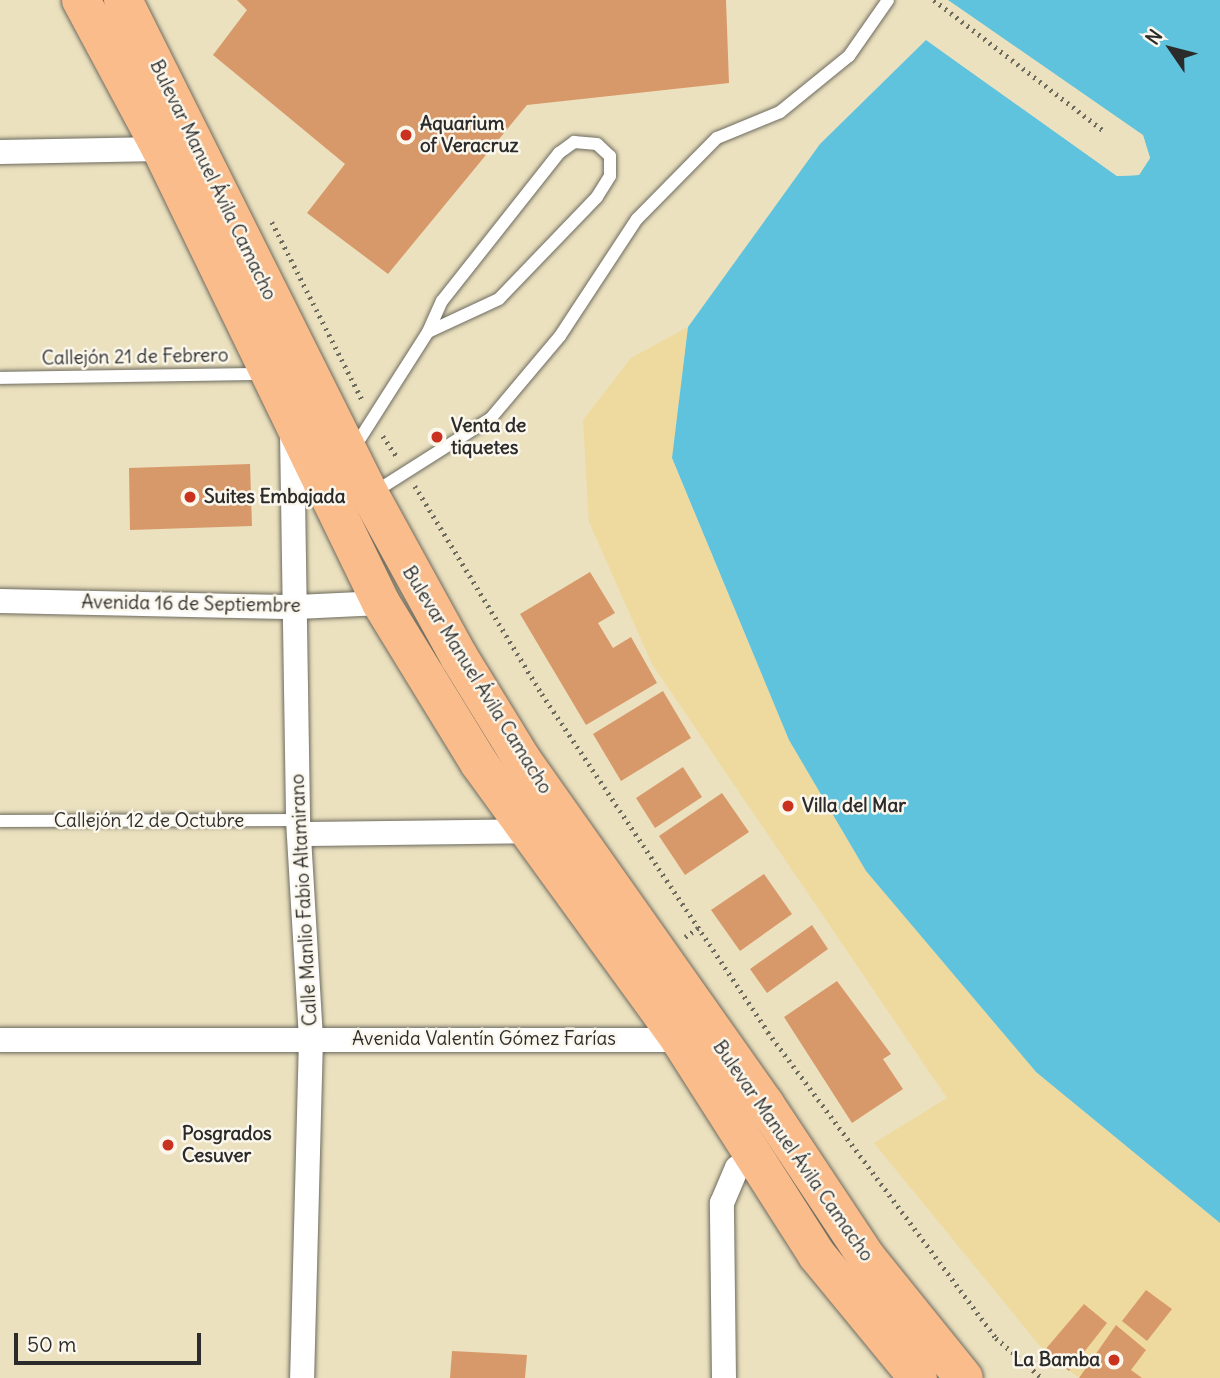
<!DOCTYPE html>
<html>
<head>
<meta charset="utf-8">
<style>
	body { margin:0 }
	#map { position:relative; width:1220px; height:1378px; overflow:hidden; background:#ebe1bf; font-family:Delius,sans-serif }
	div>[style] { position:absolute }
	[style*='--x'] { left:calc(var(--x)*1px); top:calc(var(--y)*1px); width:calc(var(--w)*1px); rotate:calc(var(--a)*1deg) }
	.sand>* { inset:0; background:#eeda9e }
	.water>* { inset:0; background:#60c3dd }
	.pier>* { inset:0; background:#ebe1bf }
	.building>* { inset:0; background:#d8996a }
	.path>* { height:4.5px; margin-top:-2.25px; transform-origin:0; background:repeating-linear-gradient(90deg,#6e6b5f 0 2px,transparent 0 7px) }
	.roads { filter:drop-shadow(0 0 2px #6e6b5f) drop-shadow(0 0 2px #6e6b5f) }
	.lane>* { height:12px; margin:-6px; padding:0 6px; transform-origin:6px; border-radius:6px; background:#fff }
	.street>* { height:24px; margin:-12px; padding:0 12px; transform-origin:12px; border-radius:12px; background:#fff }
	.primary>* { height:38px; margin:-19px; padding:0 19px; transform-origin:19px; border-radius:19px; background:#f9bc8a }
	.dots>* { width:19px; height:19px; translate:-50% -50%; box-sizing:border-box; border:4px solid #fbf7ec; border-radius:50% }
	span { translate:-50% -50%; white-space:nowrap; text-align:center; line-height:1.15; -webkit-text-stroke:5px #fbf7ec; paint-order:stroke }
	.poi-label { font-size:19px; color:#2b2b2b; font-weight:700 }
	.left { translate:0 -50%; text-align:left }
	.right { translate:-100% -50%; text-align:right }
	.street-label { font-size:19px; color:#2b2b2b }
	.north { position:absolute; left:1136px; top:14px; width:70px; height:70px; -webkit-text-stroke:5px #fbf7ec; paint-order:stroke; rotate:305deg; font-size:19px; font-weight:700; line-height:28px; text-align:center; color:#2b2b2b }
	.north::after { content:''; display:block; margin:auto; width:24px; height:32px; background:#2b2b2b; clip-path:polygon(50% 0,100% 100%,50% 72%,0 100%) }
	.scale { position:absolute; left:14px; top:1333px; width:187px; height:32px; box-sizing:border-box; border:4px solid #2b2b2b; border-top:0; padding-left:9px; font-size:21px; line-height:24px; white-space:nowrap; color:#2b2b2b; -webkit-text-stroke:5px #fbf7ec; paint-order:stroke }
</style>
</head>
<body>
<div id="map">
	<div class="sand">
		<i style="clip-path:polygon(688px 327px,672px 459px,789px 740px,866px 871px,1036px 1072px,1220px 1223px,1220px 1378px,1079px 1378px,1044px 1351px,874px 1143px,947px 1098px,652px 664px,589px 522px,583px 420px,631px 358px)"></i>
	</div>
	<div class="water">
		<i style="clip-path:polygon(948px 0,1220px 0,1220px 1223px,1036px 1072px,866px 871px,789px 740px,672px 458px,688px 327px,820px 144px,926px 40px,1117px 176px,1139px 175px,1150px 158px,1143px 135px)"></i>
	</div>
	<div class="pier">
		<i style="clip-path:polygon(952px 3px,1143px 136px,1150px 158px,1139px 175px,1117px 176px,926px 40px,1118px 173px,1137px 171px,1146px 157px,1140px 138px)"></i>
	</div>
	<div class="building">
		<i style="clip-path:polygon(237px 0,726px 0,729px 83px,527px 105px,388px 274px,307px 213px,345px 164px,213px 55px,247px 10px)"></i>
		<i style="clip-path:polygon(250px 464px,252px 526px,130px 530px,129px 468px)"></i>
		<i style="clip-path:polygon(590px 572px,615px 613px,598px 623px,613px 648px,631px 637px,657px 683px,586px 725px,520px 614px)"></i>
		<i style="clip-path:polygon(663px 691px,691px 738px,621px 781px,593px 734px)"></i>
		<i style="clip-path:polygon(683px 767px,702px 797px,655px 828px,636px 798px)"></i>
		<i style="clip-path:polygon(722px 793px,749px 832px,685px 875px,659px 836px)"></i>
		<i style="clip-path:polygon(764px 874px,792px 914px,740px 951px,711px 910px)"></i>
		<i style="clip-path:polygon(812px 925px,828px 949px,767px 993px,750px 969px)"></i>
		<i style="clip-path:polygon(837px 981px,891px 1054px,883px 1059px,903px 1089px,852px 1123px,784px 1017px)"></i>
		<i style="clip-path:polygon(1146px 1290px,1172px 1309px,1147px 1341px,1122px 1321px)"></i>
		<i style="clip-path:polygon(1084px 1304px,1107px 1323px,1069px 1371px,1044px 1351px)"></i>
		<i style="clip-path:polygon(1116px 1325px,1146px 1350px,1131px 1370px,1142px 1378px,1079px 1378px)"></i>
		<i style="clip-path:polygon(452px 1351px,527px 1355px,525px 1378px,450px 1378px)"></i>
	</div>
	<div class="path">
		<i style="--x:934;--y:0;--w:213;--a:37.6"></i>
		<i style="--x:272;--y:222;--w:201;--a:63.1"></i>
		<i style="--x:383;--y:436;--w:27;--a:56"></i>
		<i style="--x:415;--y:486;--w:244;--a:58.6"></i>
		<i style="--x:542;--y:694;--w:407;--a:56.2"></i>
		<i style="--x:768;--y:1032;--w:382;--a:53.3"></i>
		<i style="--x:996;--y:1338;--w:61;--a:41"></i>
		<i style="--x:685;--y:937;--w:16;--a:-35"></i>
	</div>
	<div class="roads">
		<div class="lane">
			<i style="--x:0;--y:378;--w:264;--a:-0.9"></i>
			<i style="--x:354;--y:448;--w:138;--a:-57.5"></i>
			<i style="--x:428;--y:332;--w:34;--a:-66"></i>
			<i style="--x:442;--y:301;--w:189;--a:-51.7"></i>
			<i style="--x:559;--y:153;--w:19;--a:-36"></i>
			<i style="--x:574;--y:142;--w:23;--a:5"></i>
			<i style="--x:597;--y:144;--w:18;--a:43"></i>
			<i style="--x:610;--y:156;--w:20;--a:90"></i>
			<i style="--x:610;--y:176;--w:25;--a:122"></i>
			<i style="--x:597;--y:197;--w:141;--a:133.9"></i>
			<i style="--x:499;--y:299;--w:78;--a:155.1"></i>
			<i style="--x:373;--y:493;--w:140;--a:-32.4"></i>
			<i style="--x:491;--y:418;--w:107;--a:-49.9"></i>
			<i style="--x:560;--y:336;--w:140;--a:-56.7"></i>
			<i style="--x:637;--y:219;--w:114;--a:-45.4"></i>
			<i style="--x:717;--y:138;--w:68;--a:-22.4"></i>
			<i style="--x:780;--y:112;--w:89;--a:-39.1"></i>
			<i style="--x:849;--y:56;--w:68;--a:-55.1"></i>
			<i style="--x:0;--y:821;--w:298;--a:-0.2"></i>
		</div>
		<div class="street">
			<i style="--x:0;--y:152;--w:161;--a:-1.1"></i>
			<i style="--x:292;--y:433;--w:387;--a:89.1"></i>
			<i style="--x:298;--y:820;--w:218;--a:86.6"></i>
			<i style="--x:311;--y:1038;--w:340;--a:91.5"></i>
			<i style="--x:0;--y:601;--w:297;--a:1.2"></i>
			<i style="--x:297;--y:607;--w:84;--a:-2.7"></i>
			<i style="--x:299;--y:834;--w:238;--a:-0.7"></i>
			<i style="--x:0;--y:1040;--w:688;--a:0"></i>
			<i style="--x:724;--y:1378;--w:175;--a:-90.7"></i>
			<i style="--x:722;--y:1203;--w:38;--a:-67"></i>
			<i style="--x:737;--y:1168;--w:21;--a:-41"></i>
		</div>
		<div class="primary">
			<i style="--x:81;--y:0;--w:169;--a:61.8"></i>
			<i style="--x:161;--y:149;--w:504;--a:64.15"></i>
			<i style="--x:381;--y:603;--w:188;--a:58.5"></i>
			<i style="--x:479;--y:763;--w:342;--a:54"></i>
			<i style="--x:680;--y:1040;--w:255;--a:57.5"></i>
			<i style="--x:817;--y:1255;--w:159;--a:50.6"></i>
			<i style="--x:123;--y:0;--w:553;--a:63.48"></i>
			<i style="--x:370;--y:495;--w:185;--a:61.2"></i>
			<i style="--x:459;--y:657;--w:122;--a:58.4"></i>
			<i style="--x:523;--y:761;--w:420;--a:54.8"></i>
			<i style="--x:765;--y:1104;--w:185;--a:56.5"></i>
			<i style="--x:867;--y:1258;--w:154;--a:51.1"></i>
		</div>
	</div>
	<div class="dots">
		<i style="left:406px;top:135px;background:#c8321e"></i>
		<i style="left:437px;top:437px;background:#c8321e"></i>
		<i style="left:190px;top:497px;background:#c8321e"></i>
		<i style="left:788px;top:806px;background:#c8321e"></i>
		<i style="left:168px;top:1145px;background:#c8321e"></i>
		<i style="left:1114px;top:1360px;background:#c8321e"></i>
	</div>
	<div class="poi-label">
		<span class="left" style="left:420px;top:135px">Aquarium<br>of Veracruz</span>
		<span class="left" style="left:451px;top:437px">Venta de<br>tiquetes</span>
		<span class="left" style="left:204px;top:497px">Suites Embajada</span>
		<span class="left" style="left:802px;top:806px">Villa del Mar</span>
		<span class="left" style="left:182px;top:1145px">Posgrados<br>Cesuver</span>
		<span class="right" style="left:1100px;top:1360px">La Bamba</span>
	</div>
	<div class="street-label">
		<span style="left:213px;top:180px;rotate:64deg">Bulevar Manuel Ávila Camacho</span>
		<span style="left:135px;top:357px;rotate:-1deg">Callejón 21 de Febrero</span>
		<span style="left:191px;top:604px;rotate:1deg">Avenida 16 de Septiembre</span>
		<span style="left:477px;top:680px;rotate:58deg">Bulevar Manuel Ávila Camacho</span>
		<span style="left:149px;top:821px">Callejón 12 de Octubre</span>
		<span style="left:304px;top:900px;rotate:-93deg">Calle Manlio Fabio Altamirano</span>
		<span style="left:484px;top:1039px">Avenida Valentín Gómez Farías</span>
		<span style="left:793px;top:1151px;rotate:55deg">Bulevar Manuel Ávila Camacho</span>
	</div>
	<div class="north">N</div>
	<div class="scale">50 m</div>
</div>
</body>
</html>
